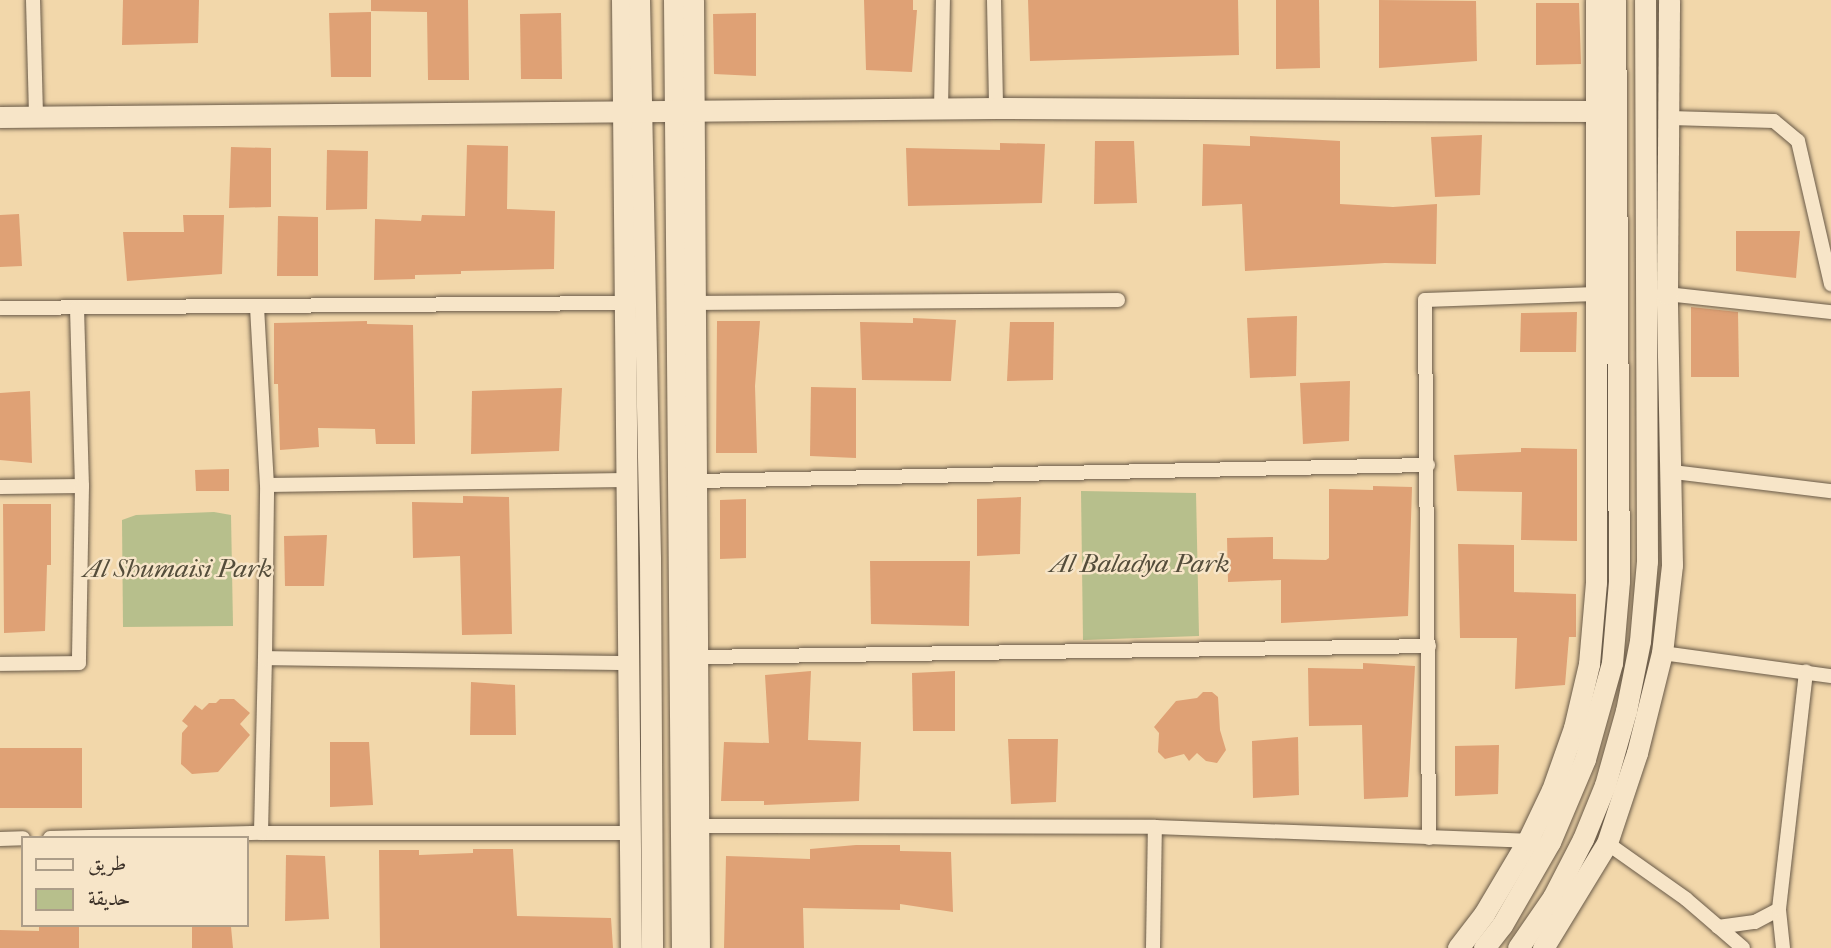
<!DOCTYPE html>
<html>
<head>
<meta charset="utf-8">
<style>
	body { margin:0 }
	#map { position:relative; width:1831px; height:948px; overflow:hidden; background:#f2d7aa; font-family:"IM FELL French Canon",Amiri,serif }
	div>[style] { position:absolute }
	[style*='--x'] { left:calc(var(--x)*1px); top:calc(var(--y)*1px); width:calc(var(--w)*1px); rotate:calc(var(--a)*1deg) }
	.green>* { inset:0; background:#b7bf8c }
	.building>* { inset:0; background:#dfa175 }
	.roads { filter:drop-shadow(0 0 2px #695a48) drop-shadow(0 0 2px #695a48) }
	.minor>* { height:14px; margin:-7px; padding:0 7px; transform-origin:7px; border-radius:7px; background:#f7e5c8 }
	.secondary>* { height:21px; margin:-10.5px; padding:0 10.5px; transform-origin:10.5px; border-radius:10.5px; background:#f7e5c8 }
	span { translate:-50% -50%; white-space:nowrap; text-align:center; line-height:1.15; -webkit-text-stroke:5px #f7e5c8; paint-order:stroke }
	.park-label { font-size:26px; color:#544d3b; font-style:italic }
	.legend { position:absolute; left:21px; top:836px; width:228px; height:91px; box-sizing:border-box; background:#f7e5c8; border:2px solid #ac9d88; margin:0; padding:9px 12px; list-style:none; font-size:21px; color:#3b3027 }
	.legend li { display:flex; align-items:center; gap:14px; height:35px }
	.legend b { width:35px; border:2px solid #ac9d88 }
</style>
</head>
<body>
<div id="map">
	<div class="green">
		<i style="clip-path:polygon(1081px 491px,1196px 493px,1199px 636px,1083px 640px)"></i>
		<i style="clip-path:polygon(214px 512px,231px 515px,233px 626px,123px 627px,122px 520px,136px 515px)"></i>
	</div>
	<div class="building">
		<i style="clip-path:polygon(123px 0,199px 0,198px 43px,122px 45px)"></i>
		<i style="clip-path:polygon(371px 0,468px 0,469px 80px,428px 80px,427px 12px,371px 11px)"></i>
		<i style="clip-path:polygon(864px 0,913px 0,913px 10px,917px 10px,912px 72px,866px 70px)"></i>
		<i style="clip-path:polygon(1028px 0,1238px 0,1239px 55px,1030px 61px)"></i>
		<i style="clip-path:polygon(1276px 0,1319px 0,1320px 68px,1276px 69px)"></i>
		<i style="clip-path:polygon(1379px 0,1476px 1px,1477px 61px,1379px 68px)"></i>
		<i style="clip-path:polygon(1536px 3px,1579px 3px,1581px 64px,1536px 65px)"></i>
		<i style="clip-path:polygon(371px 12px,371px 77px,331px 77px,329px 13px)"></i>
		<i style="clip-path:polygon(561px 13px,562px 79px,521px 79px,520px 14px)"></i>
		<i style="clip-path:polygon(756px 13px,756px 76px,714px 74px,713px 14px)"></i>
		<i style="clip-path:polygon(1482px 135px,1480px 195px,1435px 197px,1431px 137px)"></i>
		<i style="clip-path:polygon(1250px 136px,1340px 141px,1340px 204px,1393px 207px,1437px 204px,1436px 264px,1385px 263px,1245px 271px,1242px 204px,1202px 206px,1203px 144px,1250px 146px)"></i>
		<i style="clip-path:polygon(1095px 141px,1134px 141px,1137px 203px,1094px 204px)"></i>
		<i style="clip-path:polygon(1000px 143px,1045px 144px,1042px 203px,908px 206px,906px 148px,1000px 150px)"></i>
		<i style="clip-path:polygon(467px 145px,508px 146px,507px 209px,555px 211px,554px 269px,461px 271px,461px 274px,415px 275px,415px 279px,374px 280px,375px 219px,421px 221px,422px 215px,465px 216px)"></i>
		<i style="clip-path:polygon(231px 147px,271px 148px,271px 207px,229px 208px)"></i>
		<i style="clip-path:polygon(327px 150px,368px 151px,367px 209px,326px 210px)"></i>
		<i style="clip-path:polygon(19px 214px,22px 266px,0 267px,0 215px)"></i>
		<i style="clip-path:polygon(183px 215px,224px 215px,222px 274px,127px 281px,123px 232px,184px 232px)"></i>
		<i style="clip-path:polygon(278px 216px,318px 217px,318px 276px,277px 276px)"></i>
		<i style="clip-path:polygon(1736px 231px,1800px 231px,1796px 278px,1736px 271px)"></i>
		<i style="clip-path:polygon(1691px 307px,1738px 312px,1739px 377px,1691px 377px)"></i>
		<i style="clip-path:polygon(1577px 312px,1576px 352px,1520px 352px,1521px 313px)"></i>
		<i style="clip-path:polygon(1297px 316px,1296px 376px,1250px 378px,1247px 318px)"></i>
		<i style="clip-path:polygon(913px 318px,956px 320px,951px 381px,862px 380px,860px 322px,913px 323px)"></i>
		<i style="clip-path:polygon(367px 321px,367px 324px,413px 325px,415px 444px,376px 444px,375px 429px,318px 428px,319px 447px,280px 450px,278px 384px,274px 384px,274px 323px)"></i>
		<i style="clip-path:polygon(717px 321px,760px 321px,755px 386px,757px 453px,716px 453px)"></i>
		<i style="clip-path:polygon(1010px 322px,1054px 322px,1053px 380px,1007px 381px)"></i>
		<i style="clip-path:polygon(1350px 381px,1349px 441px,1303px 444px,1300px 383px)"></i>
		<i style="clip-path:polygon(811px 387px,856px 388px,856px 458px,810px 456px)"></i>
		<i style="clip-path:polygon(562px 388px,559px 451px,471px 454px,472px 391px)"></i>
		<i style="clip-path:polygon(30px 391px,32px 463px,0 460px,0 393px)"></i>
		<i style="clip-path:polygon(1521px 448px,1577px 449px,1577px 541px,1521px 540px,1522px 492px,1457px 491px,1454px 455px,1521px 452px)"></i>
		<i style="clip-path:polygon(229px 469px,229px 491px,196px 491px,195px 470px)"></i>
		<i style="clip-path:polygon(1373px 486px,1412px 487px,1408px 616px,1281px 623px,1281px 580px,1228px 582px,1227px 538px,1273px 537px,1273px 559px,1326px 560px,1329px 558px,1329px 489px,1373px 490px)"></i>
		<i style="clip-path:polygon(463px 496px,509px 497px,512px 634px,462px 635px,460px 556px,413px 558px,412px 502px,463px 503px)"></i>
		<i style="clip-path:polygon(1021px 497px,1020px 554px,977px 556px,977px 499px)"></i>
		<i style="clip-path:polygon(746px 499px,746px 558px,720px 559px,720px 500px)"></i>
		<i style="clip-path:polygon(3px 504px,51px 504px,51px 565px,47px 565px,45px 631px,4px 633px)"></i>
		<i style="clip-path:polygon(327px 535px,324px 586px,285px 586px,284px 536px)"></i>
		<i style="clip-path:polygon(1458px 544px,1514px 545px,1514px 592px,1576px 594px,1576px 637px,1569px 637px,1565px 685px,1515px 689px,1517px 638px,1460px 638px)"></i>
		<i style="clip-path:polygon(870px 561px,970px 561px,969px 626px,871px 624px)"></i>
		<i style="clip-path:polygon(1363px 663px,1415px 666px,1408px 797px,1364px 799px,1362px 725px,1309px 726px,1308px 668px,1363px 669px)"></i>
		<i style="clip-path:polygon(811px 671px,808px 740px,861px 742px,859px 801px,764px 805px,764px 801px,721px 801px,724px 742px,769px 743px,765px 675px)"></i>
		<i style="clip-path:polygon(955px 671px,955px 731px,913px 731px,912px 673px)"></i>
		<i style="clip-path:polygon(471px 682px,515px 685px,516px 735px,470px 735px)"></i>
		<i style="clip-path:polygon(1203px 692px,1212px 692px,1218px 697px,1220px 730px,1226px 750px,1217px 763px,1206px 761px,1197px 753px,1189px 761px,1184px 754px,1165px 759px,1158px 752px,1159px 733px,1154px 727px,1176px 701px,1197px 698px)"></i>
		<i style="clip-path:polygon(220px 699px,234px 699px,250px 713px,240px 724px,250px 735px,218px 772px,192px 774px,181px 764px,182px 733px,188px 726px,182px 721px,195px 705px,202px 710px,209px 703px,216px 703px)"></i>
		<i style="clip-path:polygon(1298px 737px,1299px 795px,1253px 798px,1252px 741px)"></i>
		<i style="clip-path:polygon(1008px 739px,1058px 739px,1056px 802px,1011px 804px)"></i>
		<i style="clip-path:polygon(330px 742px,369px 742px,373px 805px,330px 807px)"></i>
		<i style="clip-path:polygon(1499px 745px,1498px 794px,1455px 796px,1455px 746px)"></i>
		<i style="clip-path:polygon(0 748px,82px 748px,82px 808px,0 808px)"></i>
		<i style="clip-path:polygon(856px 845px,900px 845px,900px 851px,951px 852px,953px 912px,900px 904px,900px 910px,803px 908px,804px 948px,724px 948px,726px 856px,810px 859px,810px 849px)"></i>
		<i style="clip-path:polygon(473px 849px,513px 849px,517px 916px,611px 918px,613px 948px,380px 948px,379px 850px,419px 850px,419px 855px,473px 853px)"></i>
		<i style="clip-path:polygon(286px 855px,325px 856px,329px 919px,285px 921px)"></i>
		<i style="clip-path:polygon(39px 926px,79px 927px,79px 948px,0 948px,0 930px,39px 931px)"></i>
		<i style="clip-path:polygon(192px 927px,231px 927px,233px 948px,192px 948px)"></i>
	</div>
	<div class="roads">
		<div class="minor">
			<i style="--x:33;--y:0;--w:117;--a:88.5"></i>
			<i style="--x:994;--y:0;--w:108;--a:88.9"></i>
			<i style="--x:941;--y:110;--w:110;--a:-89"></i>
			<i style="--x:1670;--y:118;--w:104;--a:1.7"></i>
			<i style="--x:1774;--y:121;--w:31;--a:40"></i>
			<i style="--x:1798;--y:141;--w:147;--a:77"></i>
			<i style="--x:1667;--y:294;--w:165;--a:6.3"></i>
			<i style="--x:697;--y:303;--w:421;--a:-0.4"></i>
			<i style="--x:257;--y:307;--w:178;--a:86.8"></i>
			<i style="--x:0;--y:308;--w:624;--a:-0.46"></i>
			<i style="--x:77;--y:308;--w:178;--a:88.4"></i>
			<i style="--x:1673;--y:472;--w:159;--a:6.9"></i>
			<i style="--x:698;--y:481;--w:730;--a:-1.26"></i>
			<i style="--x:0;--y:487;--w:82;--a:-0.7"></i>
			<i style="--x:82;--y:486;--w:177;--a:91"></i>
			<i style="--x:79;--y:663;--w:79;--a:179.3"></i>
			<i style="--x:1662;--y:653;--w:171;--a:7.8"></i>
			<i style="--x:700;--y:657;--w:729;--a:-0.86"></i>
			<i style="--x:265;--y:658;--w:173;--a:-89.3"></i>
			<i style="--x:267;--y:485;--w:359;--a:-0.8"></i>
			<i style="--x:699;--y:826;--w:456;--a:0.1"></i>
			<i style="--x:1155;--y:827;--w:379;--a:2.1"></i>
			<i style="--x:629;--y:833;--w:368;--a:180"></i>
			<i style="--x:261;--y:833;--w:175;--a:-88.7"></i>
			<i style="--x:265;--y:658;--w:365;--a:0.8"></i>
			<i style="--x:50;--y:838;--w:211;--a:-1.4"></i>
			<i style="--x:1429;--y:838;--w:538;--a:-90.43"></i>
			<i style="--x:1425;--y:300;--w:171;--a:-2"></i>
			<i style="--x:0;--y:839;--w:23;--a:-2"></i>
			<i style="--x:1607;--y:843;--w:97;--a:35.3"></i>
			<i style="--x:1686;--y:899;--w:75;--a:40.7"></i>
			<i style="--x:1718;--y:927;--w:37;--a:-8"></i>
			<i style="--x:1755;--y:922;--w:27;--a:-28"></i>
			<i style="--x:1153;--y:948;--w:121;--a:-89.1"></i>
			<i style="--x:1783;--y:948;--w:39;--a:-96"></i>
			<i style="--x:1779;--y:909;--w:239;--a:-83.5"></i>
		</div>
		<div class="secondary">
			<i style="--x:622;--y:0;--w:948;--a:89.46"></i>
			<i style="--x:639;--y:0;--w:558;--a:88.87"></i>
			<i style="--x:650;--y:558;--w:390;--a:89.7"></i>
			<i style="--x:674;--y:0;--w:948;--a:89.52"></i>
			<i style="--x:693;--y:0;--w:948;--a:89.64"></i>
			<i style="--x:0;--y:117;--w:996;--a:-0.52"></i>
			<i style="--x:996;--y:108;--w:601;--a:0.29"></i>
			<i style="--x:1458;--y:948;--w:43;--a:-52.6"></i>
			<i style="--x:1484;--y:914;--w:86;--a:-59.3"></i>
			<i style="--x:1528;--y:840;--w:55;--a:-64.4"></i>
			<i style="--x:1552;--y:790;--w:66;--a:-70.5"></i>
			<i style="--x:1574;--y:728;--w:66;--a:-76.8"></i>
			<i style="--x:1589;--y:664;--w:82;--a:-85.1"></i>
			<i style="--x:1596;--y:582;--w:582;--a:-90"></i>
			<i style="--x:1484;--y:948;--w:29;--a:-52"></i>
			<i style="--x:1502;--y:925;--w:96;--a:-60"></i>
			<i style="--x:1550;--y:842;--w:90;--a:-67.1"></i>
			<i style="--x:1585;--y:759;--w:100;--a:-74.3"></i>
			<i style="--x:1612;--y:663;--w:82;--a:-85.1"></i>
			<i style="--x:1619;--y:581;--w:581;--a:-90.39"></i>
			<i style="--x:1518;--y:948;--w:62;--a:-55.5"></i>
			<i style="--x:1553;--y:897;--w:65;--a:-62.7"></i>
			<i style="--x:1583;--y:839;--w:58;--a:-67.8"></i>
			<i style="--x:1605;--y:785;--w:77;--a:-74.2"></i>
			<i style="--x:1626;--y:711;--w:71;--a:-78.7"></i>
			<i style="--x:1640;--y:641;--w:80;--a:-85"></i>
			<i style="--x:1647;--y:561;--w:561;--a:-90.2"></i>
			<i style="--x:1543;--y:948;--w:123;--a:-58.6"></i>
			<i style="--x:1607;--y:843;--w:95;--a:-71.6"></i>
			<i style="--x:1637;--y:753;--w:103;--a:-76"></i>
			<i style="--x:1662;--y:653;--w:89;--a:-83.5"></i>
			<i style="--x:1672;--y:565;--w:271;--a:-91.1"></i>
			<i style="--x:1667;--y:294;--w:294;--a:-89.6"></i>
		</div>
	</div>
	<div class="park-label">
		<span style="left:1140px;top:564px">Al Baladya Park</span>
		<span style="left:178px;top:569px">Al Shumaisi Park</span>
	</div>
	<ul class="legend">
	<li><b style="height:9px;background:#f7e5c8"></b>طريق</li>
	<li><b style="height:19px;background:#b7bf8c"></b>حديقة</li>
	</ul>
</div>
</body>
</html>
